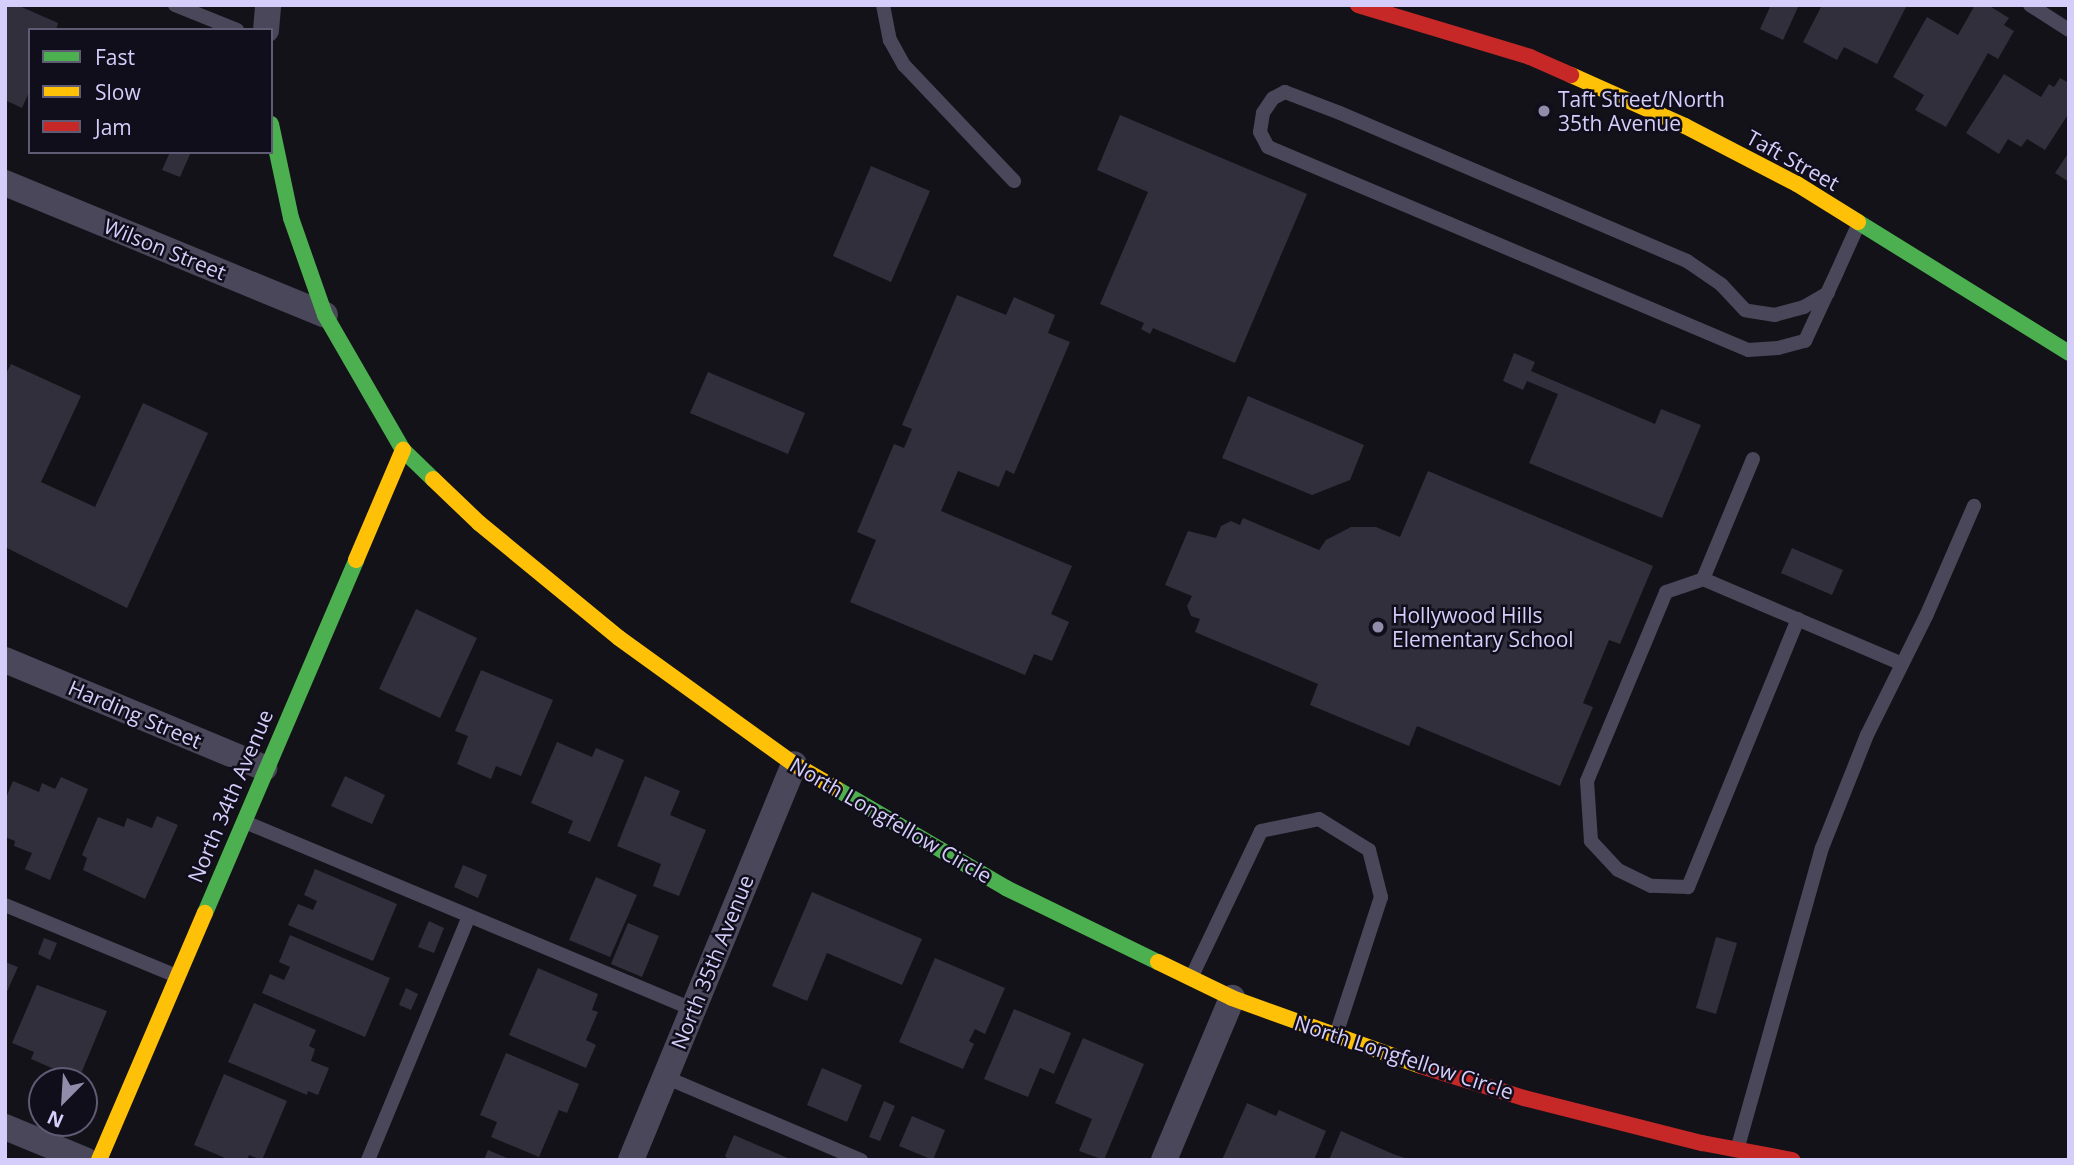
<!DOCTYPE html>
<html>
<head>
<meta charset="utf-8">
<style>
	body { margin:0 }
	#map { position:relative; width:2074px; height:1165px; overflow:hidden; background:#131218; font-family:"Open Sans",sans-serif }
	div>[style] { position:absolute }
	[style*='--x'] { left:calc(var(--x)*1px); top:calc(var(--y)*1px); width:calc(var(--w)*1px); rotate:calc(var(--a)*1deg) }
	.building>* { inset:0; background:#312f3b }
	.lane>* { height:14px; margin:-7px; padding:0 7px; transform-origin:7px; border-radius:7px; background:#494759 }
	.street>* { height:26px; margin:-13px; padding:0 13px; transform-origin:13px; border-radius:13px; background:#494759 }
	.fast>* { height:16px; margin:-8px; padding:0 8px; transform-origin:8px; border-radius:8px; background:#4caf50 }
	.slow>* { height:16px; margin:-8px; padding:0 8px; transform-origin:8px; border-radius:8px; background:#ffc107 }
	.jam>* { height:16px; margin:-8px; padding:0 8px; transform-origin:8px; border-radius:8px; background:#c62828 }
	.dots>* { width:19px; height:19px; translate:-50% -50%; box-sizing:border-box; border:4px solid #110e1c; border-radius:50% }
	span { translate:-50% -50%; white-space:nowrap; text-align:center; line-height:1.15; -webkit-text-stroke:5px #110e1c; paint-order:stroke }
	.poi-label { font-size:21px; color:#d6cefa }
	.left { translate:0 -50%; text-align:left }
	.street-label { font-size:21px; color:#d6cefa }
	.frame { position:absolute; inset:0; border:7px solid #d6cefa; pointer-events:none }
	.legend { position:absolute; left:28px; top:28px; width:245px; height:126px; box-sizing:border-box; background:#110e1c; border:2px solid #605b75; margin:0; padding:9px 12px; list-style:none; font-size:21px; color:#d6cefa }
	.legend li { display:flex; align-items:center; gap:14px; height:35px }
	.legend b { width:35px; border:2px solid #605b75 }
	.north { position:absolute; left:28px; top:1067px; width:70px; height:70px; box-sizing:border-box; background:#110e1c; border:2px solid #605b75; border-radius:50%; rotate:204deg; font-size:19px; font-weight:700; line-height:28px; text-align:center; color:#d6cefa }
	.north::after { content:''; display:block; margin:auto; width:24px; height:32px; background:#928cab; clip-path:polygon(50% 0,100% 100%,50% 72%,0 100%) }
</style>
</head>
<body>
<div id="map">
	<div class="building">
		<i style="clip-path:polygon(5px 5px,17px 5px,58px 23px,56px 30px,30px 30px,30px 90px,22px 108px,5px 100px)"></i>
		<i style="clip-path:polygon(1766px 5px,1799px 5px,1783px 40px,1760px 29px,1770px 7px)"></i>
		<i style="clip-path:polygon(1822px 5px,1907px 5px,1877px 64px,1844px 47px,1837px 60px,1803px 42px)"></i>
		<i style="clip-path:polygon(1975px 5px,1988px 5px,2009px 18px,2004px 25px,2014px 31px,1998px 59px,1988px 53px,1946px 127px,1915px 110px,1924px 95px,1893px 77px,1927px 17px,1958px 35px)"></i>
		<i style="clip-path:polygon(2004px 74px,2041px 97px,2049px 84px,2054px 87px,2060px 78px,2069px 83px,2069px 113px,2045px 150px,2027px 139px,2021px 147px,2008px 139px,1999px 154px,1966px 133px)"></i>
		<i style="clip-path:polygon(1120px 115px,1307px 194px,1235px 363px,1153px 328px,1150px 334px,1141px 329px,1144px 323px,1100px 304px,1148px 192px,1097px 170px)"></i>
		<i style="clip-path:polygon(170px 152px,191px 152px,180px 177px,162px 170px)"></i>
		<i style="clip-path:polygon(2069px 152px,2069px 182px,2055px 173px)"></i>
		<i style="clip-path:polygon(871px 166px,930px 191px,891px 282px,833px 256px)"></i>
		<i style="clip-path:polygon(957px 295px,1006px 315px,1014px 297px,1055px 315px,1048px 333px,1070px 342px,1014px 474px,1006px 470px,999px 487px,958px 471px,941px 511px,1072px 566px,1051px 614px,1069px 622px,1052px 661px,1034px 654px,1025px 675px,850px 602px,876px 540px,857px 532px,894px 444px,904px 448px,912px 429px,902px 425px)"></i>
		<i style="clip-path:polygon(1514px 353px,1535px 362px,1531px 371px,1655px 424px,1661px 409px,1701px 425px,1662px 518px,1529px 463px,1558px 394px,1527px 381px,1523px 390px,1503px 381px)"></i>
		<i style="clip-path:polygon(11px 364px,81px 396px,41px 482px,95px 507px,143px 403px,208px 433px,127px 608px,5px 547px,5px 376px)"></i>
		<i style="clip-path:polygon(708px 372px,805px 413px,788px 454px,690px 413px)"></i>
		<i style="clip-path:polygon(1248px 396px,1364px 445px,1350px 480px,1312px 495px,1222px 458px)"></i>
		<i style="clip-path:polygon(1428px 471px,1653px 566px,1620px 644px,1609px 640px,1583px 703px,1593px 707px,1560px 786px,1417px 726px,1409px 746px,1310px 705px,1318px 684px,1195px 632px,1200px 619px,1191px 616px,1187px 606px,1192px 596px,1165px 585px,1188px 531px,1216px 538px,1221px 526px,1231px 521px,1240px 525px,1243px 518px,1319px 550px,1326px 540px,1351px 527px,1376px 527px,1400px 537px)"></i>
		<i style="clip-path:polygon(1792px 548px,1843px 570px,1832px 595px,1781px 573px)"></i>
		<i style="clip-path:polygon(416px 609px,477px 638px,440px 718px,379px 689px)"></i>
		<i style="clip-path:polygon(481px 670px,553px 700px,521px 776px,496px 766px,491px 779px,457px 764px,468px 736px,455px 731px)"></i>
		<i style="clip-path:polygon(557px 742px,592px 757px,596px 748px,624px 760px,590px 842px,568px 833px,573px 821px,531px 803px)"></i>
		<i style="clip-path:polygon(345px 776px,385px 795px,372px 824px,331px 806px)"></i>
		<i style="clip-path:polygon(645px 776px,680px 791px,670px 815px,706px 830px,679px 896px,653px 886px,661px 864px,617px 846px)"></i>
		<i style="clip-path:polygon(61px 777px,88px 789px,50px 880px,25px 869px,32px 853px,14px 846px,15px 841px,5px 837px,5px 800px,13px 781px,39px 792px,42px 783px,55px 789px)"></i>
		<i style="clip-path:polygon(157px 816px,178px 825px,145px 899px,83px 870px,87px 858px,82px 855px,98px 817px,124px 827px,127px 818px,152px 828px)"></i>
		<i style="clip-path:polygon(463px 865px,487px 875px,478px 898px,454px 887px)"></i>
		<i style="clip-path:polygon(315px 869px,397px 904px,373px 961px,288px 925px,298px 904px,313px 910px,317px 901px,304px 895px)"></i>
		<i style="clip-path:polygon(596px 877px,637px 895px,610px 957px,569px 940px)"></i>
		<i style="clip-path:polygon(812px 892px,922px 939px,902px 985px,827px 953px,807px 1001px,772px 986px)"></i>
		<i style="clip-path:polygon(429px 921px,444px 928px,434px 953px,418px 947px)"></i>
		<i style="clip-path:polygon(628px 923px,659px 936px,642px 977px,611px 964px)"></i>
		<i style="clip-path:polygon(290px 935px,390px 978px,365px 1037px,262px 993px,270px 974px,284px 980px,290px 967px,279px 962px)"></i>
		<i style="clip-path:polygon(1716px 937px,1737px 943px,1716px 1014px,1696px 1008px)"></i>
		<i style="clip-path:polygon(44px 938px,57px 943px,50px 960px,38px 954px)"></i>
		<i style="clip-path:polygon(935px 958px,1005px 988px,985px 1034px,975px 1029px,969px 1041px,974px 1044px,963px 1069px,899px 1042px)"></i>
		<i style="clip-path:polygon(5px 962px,18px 967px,5px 996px)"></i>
		<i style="clip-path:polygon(538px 968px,598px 994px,592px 1010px,598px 1012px,586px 1040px,596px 1045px,586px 1068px,509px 1035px)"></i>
		<i style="clip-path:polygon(37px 985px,107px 1011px,78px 1081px,50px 1078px,54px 1069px,31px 1059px,34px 1052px,12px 1043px)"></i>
		<i style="clip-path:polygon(406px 988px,418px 994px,411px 1010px,399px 1005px)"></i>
		<i style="clip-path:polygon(254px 1003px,316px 1030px,309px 1046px,315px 1049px,311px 1061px,329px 1068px,318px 1095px,308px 1091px,307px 1095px,228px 1062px)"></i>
		<i style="clip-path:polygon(1014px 1009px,1071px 1033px,1054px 1074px,1040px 1068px,1028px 1097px,984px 1079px)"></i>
		<i style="clip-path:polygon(1083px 1038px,1144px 1064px,1104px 1160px,1079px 1151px,1092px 1119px,1055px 1103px)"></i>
		<i style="clip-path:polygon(506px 1053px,579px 1084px,567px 1113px,559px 1110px,539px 1157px,491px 1137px,497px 1122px,480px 1115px)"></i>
		<i style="clip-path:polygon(822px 1068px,862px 1085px,847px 1122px,807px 1105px)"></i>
		<i style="clip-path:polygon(224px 1074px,287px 1101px,262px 1160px,249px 1155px,247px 1160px,230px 1160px,194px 1145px)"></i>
		<i style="clip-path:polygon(884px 1101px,895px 1106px,880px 1141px,869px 1137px)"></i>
		<i style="clip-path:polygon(1247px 1103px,1276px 1116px,1279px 1110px,1326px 1131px,1314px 1160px,1222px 1160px)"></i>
		<i style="clip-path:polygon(912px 1116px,945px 1130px,933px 1160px,899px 1146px)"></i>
		<i style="clip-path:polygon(1341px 1131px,1393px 1154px,1411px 1160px,1329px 1160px)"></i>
		<i style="clip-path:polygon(734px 1135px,792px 1160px,729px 1160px,725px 1156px)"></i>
		<i style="clip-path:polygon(488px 1150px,512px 1160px,484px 1160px)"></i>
	</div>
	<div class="lane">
		<i style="--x:175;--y:5;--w:67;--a:22"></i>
		<i style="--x:883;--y:5;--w:36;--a:79"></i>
		<i style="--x:890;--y:40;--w:29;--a:61"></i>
		<i style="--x:904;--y:65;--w:160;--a:46.5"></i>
		<i style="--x:2030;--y:5;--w:46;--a:32.7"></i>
		<i style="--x:1828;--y:293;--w:28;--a:150"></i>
		<i style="--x:1804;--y:307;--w:30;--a:165"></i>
		<i style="--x:1775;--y:315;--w:30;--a:-171"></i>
		<i style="--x:1745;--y:310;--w:34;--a:-133"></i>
		<i style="--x:1722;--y:285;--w:42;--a:-145.6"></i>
		<i style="--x:1687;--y:261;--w:377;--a:-156.9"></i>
		<i style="--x:1340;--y:113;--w:59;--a:-159.1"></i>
		<i style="--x:1285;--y:92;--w:13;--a:153"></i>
		<i style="--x:1273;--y:98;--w:18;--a:124"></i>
		<i style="--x:1263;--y:113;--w:19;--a:99"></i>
		<i style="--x:1260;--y:132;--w:17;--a:62"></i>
		<i style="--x:1268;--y:147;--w:521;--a:22.92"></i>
		<i style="--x:1748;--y:350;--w:30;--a:-4"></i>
		<i style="--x:1778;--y:348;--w:28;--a:-15"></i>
		<i style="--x:1805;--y:341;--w:76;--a:-65.1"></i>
		<i style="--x:1837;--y:272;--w:54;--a:-65.8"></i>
		<i style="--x:1703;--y:579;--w:130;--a:-67.4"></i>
		<i style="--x:1798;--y:619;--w:290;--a:112.3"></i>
		<i style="--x:1688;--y:887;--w:37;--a:-178"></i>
		<i style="--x:1651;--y:886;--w:37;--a:-154"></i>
		<i style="--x:1618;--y:870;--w:40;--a:-133"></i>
		<i style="--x:1591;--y:841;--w:60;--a:-93.8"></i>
		<i style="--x:1587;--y:781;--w:205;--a:-67.3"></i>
		<i style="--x:1666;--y:592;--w:39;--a:-19"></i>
		<i style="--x:1703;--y:579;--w:216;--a:23.1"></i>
		<i style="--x:245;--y:822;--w:485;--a:22.7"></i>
		<i style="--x:5;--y:905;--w:185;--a:22.5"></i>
		<i style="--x:1191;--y:978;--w:163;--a:-64.5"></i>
		<i style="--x:1261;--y:831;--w:59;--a:-11.7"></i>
		<i style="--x:1319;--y:819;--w:59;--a:31.8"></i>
		<i style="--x:1369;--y:850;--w:49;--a:75.7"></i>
		<i style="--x:1381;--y:897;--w:145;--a:108.1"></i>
		<i style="--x:665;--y:1077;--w:213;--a:23"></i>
		<i style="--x:1737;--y:1150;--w:314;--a:-74.3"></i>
		<i style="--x:1822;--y:848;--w:122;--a:-68.3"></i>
		<i style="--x:1867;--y:735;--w:135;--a:-63.6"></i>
		<i style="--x:1927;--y:614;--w:118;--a:-66.5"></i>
		<i style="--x:368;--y:1160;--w:264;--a:-67.5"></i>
	</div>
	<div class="street">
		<i style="--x:266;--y:30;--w:25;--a:-85"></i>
		<i style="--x:5;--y:183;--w:346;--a:22.4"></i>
		<i style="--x:5;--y:660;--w:281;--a:22.6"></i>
		<i style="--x:5;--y:1127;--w:87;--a:22.4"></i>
		<i style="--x:631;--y:1160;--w:428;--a:-67.6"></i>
		<i style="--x:1164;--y:1160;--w:176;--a:-67.2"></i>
	</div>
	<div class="fast">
		<i style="--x:271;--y:124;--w:96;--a:78"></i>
		<i style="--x:291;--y:218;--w:103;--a:70.7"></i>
		<i style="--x:325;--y:315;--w:156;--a:60"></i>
		<i style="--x:403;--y:450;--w:42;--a:44"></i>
		<i style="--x:1858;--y:222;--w:248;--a:31.8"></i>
		<i style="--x:835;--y:788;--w:198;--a:30.3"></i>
		<i style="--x:1006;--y:888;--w:169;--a:26"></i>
		<i style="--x:205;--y:913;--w:384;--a:-66.8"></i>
	</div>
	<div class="slow">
		<i style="--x:1571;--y:75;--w:125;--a:24.1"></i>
		<i style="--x:1685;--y:126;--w:126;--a:27.4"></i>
		<i style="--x:1797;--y:184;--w:72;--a:31.9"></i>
		<i style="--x:433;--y:479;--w:64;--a:43.7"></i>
		<i style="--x:479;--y:523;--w:181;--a:39.4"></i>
		<i style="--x:619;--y:638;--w:216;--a:35.8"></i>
		<i style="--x:794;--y:764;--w:48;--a:30.3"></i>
		<i style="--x:356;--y:560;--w:120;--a:-66.9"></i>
		<i style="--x:1158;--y:962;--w:82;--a:25.9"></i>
		<i style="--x:1232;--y:998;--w:201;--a:19.8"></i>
		<i style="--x:99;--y:1160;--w:269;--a:-66.8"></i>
	</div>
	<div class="jam">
		<i style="--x:1358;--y:5;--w:180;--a:16.8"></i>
		<i style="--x:1530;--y:57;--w:45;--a:23.7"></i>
		<i style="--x:1421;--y:1066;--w:108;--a:17.3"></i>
		<i style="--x:1524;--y:1098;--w:184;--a:14.2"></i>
		<i style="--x:1702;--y:1143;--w:92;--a:10.7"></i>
	</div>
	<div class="dots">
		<i style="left:1544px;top:111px;background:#928cab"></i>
		<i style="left:1378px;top:627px;background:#928cab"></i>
	</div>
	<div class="poi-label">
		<span class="left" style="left:1558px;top:111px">Taft Street/North<br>35th Avenue</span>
		<span class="left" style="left:1392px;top:627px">Hollywood Hills<br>Elementary School</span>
	</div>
	<div class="street-label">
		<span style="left:1793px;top:160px;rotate:29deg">Taft Street</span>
		<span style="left:165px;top:249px;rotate:22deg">Wilson Street</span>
		<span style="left:135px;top:714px;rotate:23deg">Harding Street</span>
		<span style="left:230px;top:796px;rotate:-67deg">North 34th Avenue</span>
		<span style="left:891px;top:820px;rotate:30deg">North Longfellow Circle</span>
		<span style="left:712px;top:962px;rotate:-68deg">North 35th Avenue</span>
		<span style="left:1404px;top:1057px;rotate:18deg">North Longfellow Circle</span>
	</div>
	<div class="frame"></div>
	<ul class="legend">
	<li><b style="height:9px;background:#4caf50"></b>Fast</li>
	<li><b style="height:9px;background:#ffc107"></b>Slow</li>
	<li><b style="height:9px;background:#c62828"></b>Jam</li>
	</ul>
	<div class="north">N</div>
</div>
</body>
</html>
